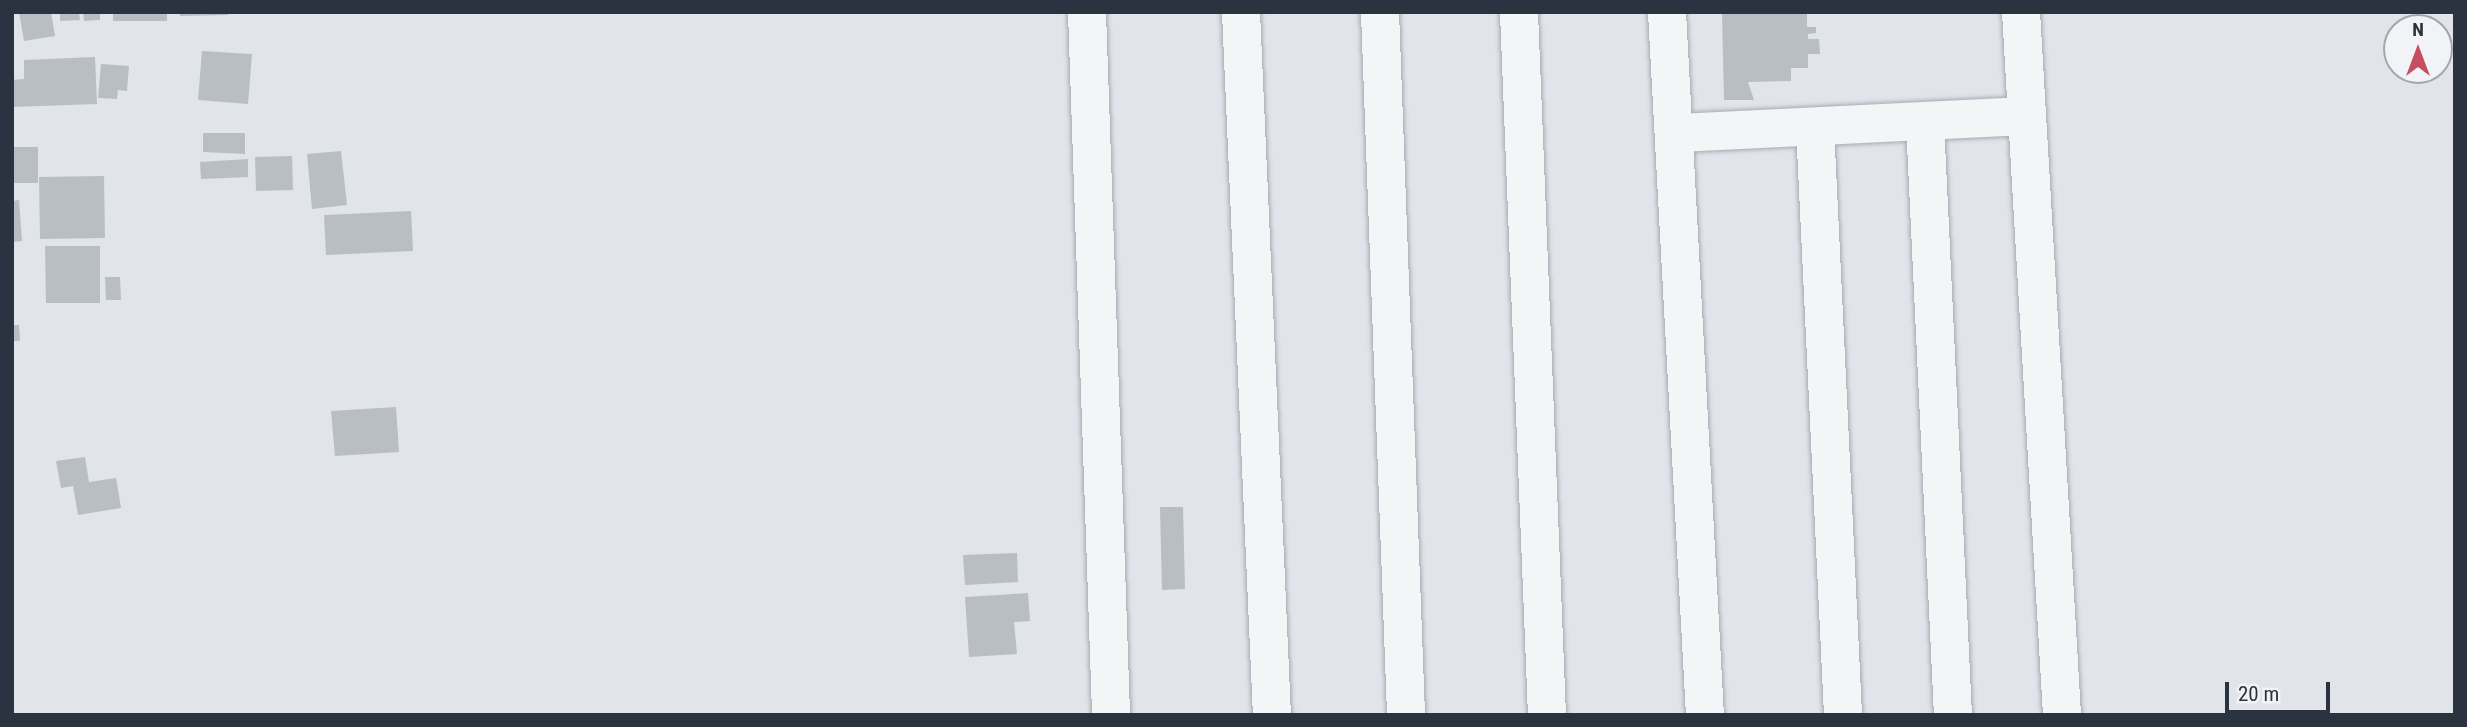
<!DOCTYPE html>
<html>
<head>
<meta charset="utf-8">
<style>
	body { margin:0 }
	#map { position:relative; width:2467px; height:727px; overflow:hidden; background:#e1e4e9; font-family:"Roboto Condensed",sans-serif }
	div>[style] { position:absolute }
	[style*='--x'] { left:calc(var(--x)*1px); top:calc(var(--y)*1px); width:calc(var(--w)*1px); rotate:calc(var(--a)*1deg) }
	.building>* { inset:0; background:#b9bec5 }
	.roads { filter:drop-shadow(0 0 2px #a7abb3) drop-shadow(0 0 2px #a7abb3) }
	.minor>* { height:38px; margin:-19px; padding:0 19px; transform-origin:19px; border-radius:19px; background:#f4f5f7 }
	span { translate:-50% -50%; white-space:nowrap; text-align:center; line-height:1.15; -webkit-text-stroke:6px #f1f3f6; paint-order:stroke }
	.frame { position:absolute; inset:0; border:14px solid #2b3240; pointer-events:none }
	.north { position:absolute; left:2383px; top:14px; width:70px; height:70px; box-sizing:border-box; background:#f1f3f6; border:2px solid #a2a6ad; border-radius:50%; rotate:0deg; font-size:19px; font-weight:700; line-height:28px; text-align:center; color:#2b3240 }
	.north::after { content:''; display:block; margin:auto; width:24px; height:32px; background:#c54f61; clip-path:polygon(50% 0,100% 100%,50% 72%,0 100%) }
	.scale { position:absolute; left:2225px; top:682px; width:105px; height:32px; box-sizing:border-box; border:4px solid #2b3240; border-top:0; padding-left:9px; font-size:21px; line-height:24px; white-space:nowrap; color:#2b3240; -webkit-text-stroke:5px #f1f3f6; paint-order:stroke }
</style>
</head>
<body>
<div id="map">
	<div class="building">
		<i style="clip-path:polygon(19px 12px,51px 12px,55px 36px,24px 41px)"></i>
		<i style="clip-path:polygon(60px 12px,79px 12px,80px 20px,60px 21px)"></i>
		<i style="clip-path:polygon(83px 12px,100px 12px,100px 20px,84px 21px)"></i>
		<i style="clip-path:polygon(113px 12px,167px 12px,167px 21px,113px 21px)"></i>
		<i style="clip-path:polygon(180px 12px,228px 12px,228px 15px,180px 16px)"></i>
		<i style="clip-path:polygon(1722px 12px,1807px 12px,1807px 27px,1816px 27px,1816px 33px,1808px 34px,1808px 39px,1819px 39px,1820px 54px,1808px 54px,1808px 68px,1791px 68px,1791px 81px,1748px 82px,1754px 100px,1724px 100px)"></i>
		<i style="clip-path:polygon(202px 51px,252px 54px,248px 104px,198px 100px)"></i>
		<i style="clip-path:polygon(95px 57px,97px 104px,12px 107px,12px 80px,24px 79px,24px 60px)"></i>
		<i style="clip-path:polygon(101px 64px,129px 66px,127px 91px,118px 90px,117px 99px,98px 98px)"></i>
		<i style="clip-path:polygon(203px 133px,245px 133px,245px 154px,203px 152px)"></i>
		<i style="clip-path:polygon(12px 147px,38px 147px,38px 183px,12px 183px)"></i>
		<i style="clip-path:polygon(341px 151px,347px 205px,312px 209px,307px 154px)"></i>
		<i style="clip-path:polygon(292px 156px,293px 190px,256px 191px,255px 157px)"></i>
		<i style="clip-path:polygon(248px 159px,248px 177px,201px 179px,200px 162px)"></i>
		<i style="clip-path:polygon(104px 176px,105px 238px,40px 239px,39px 177px)"></i>
		<i style="clip-path:polygon(19px 200px,22px 241px,12px 242px,12px 201px)"></i>
		<i style="clip-path:polygon(411px 211px,413px 251px,326px 255px,324px 215px)"></i>
		<i style="clip-path:polygon(45px 246px,100px 246px,100px 303px,46px 303px)"></i>
		<i style="clip-path:polygon(105px 277px,120px 277px,121px 300px,106px 300px)"></i>
		<i style="clip-path:polygon(12px 325px,19px 325px,20px 341px,12px 341px)"></i>
		<i style="clip-path:polygon(396px 407px,399px 452px,335px 456px,331px 411px)"></i>
		<i style="clip-path:polygon(85px 457px,89px 482px,116px 478px,121px 508px,78px 515px,73px 486px,61px 488px,56px 461px)"></i>
		<i style="clip-path:polygon(1160px 507px,1183px 507px,1185px 589px,1162px 590px)"></i>
		<i style="clip-path:polygon(1017px 553px,1018px 582px,965px 585px,963px 555px)"></i>
		<i style="clip-path:polygon(1028px 593px,1030px 621px,1014px 622px,1017px 654px,969px 657px,965px 597px)"></i>
	</div>
	<div class="roads">
		<div class="minor">
			<i style="--x:1087;--y:12;--w:703;--a:88.04"></i>
			<i style="--x:1241;--y:12;--w:704;--a:87.48"></i>
			<i style="--x:1380;--y:12;--w:703;--a:87.88"></i>
			<i style="--x:1519;--y:12;--w:704;--a:87.72"></i>
			<i style="--x:1667;--y:12;--w:704;--a:86.91"></i>
			<i style="--x:2021;--y:12;--w:704;--a:86.66"></i>
			<i style="--x:1925;--y:122;--w:594;--a:87.3"></i>
			<i style="--x:1815;--y:127;--w:589;--a:87.27"></i>
			<i style="--x:1677;--y:133;--w:350;--a:-2.8"></i>
		</div>
	</div>
	<div class="frame"></div>
	<div class="north">N</div>
	<div class="scale">20 m</div>
</div>
</body>
</html>
